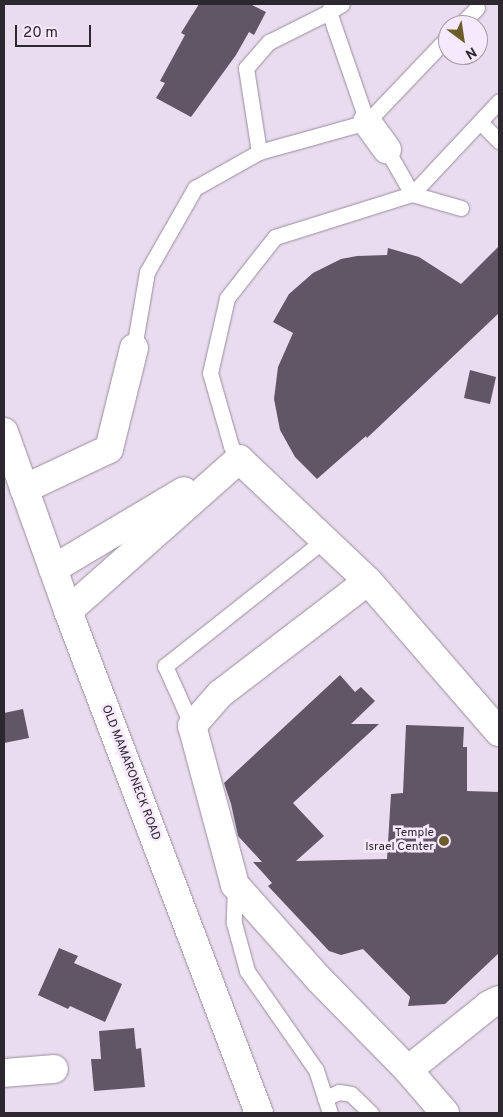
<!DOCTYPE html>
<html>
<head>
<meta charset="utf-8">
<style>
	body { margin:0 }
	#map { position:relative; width:503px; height:1117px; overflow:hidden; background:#e9dcee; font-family:Overpass,sans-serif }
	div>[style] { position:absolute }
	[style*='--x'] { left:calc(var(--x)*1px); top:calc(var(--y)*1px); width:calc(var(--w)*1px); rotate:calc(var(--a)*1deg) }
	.building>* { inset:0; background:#615666 }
	.roads { filter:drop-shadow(0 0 1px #988c9d) drop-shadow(0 0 1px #988c9d) }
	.service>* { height:15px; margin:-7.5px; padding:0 7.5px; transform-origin:7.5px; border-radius:7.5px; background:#fff }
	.minor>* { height:28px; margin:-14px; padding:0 14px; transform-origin:14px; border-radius:14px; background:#fff }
	.secondary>* { height:28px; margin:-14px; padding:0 14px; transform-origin:14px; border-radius:14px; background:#fff }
	.dots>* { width:14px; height:14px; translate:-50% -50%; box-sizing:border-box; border:2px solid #f6e9fc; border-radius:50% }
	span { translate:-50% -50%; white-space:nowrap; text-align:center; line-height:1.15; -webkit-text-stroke:5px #f6e9fc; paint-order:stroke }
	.street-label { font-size:12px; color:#2d282f }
	.poi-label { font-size:12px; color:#2d282f }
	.right { translate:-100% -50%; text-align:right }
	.frame { position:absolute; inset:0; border:5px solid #2d282f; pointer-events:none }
	.north { position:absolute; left:438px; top:15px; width:50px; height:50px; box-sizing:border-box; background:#f6e9fc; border:1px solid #a69caa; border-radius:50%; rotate:149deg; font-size:14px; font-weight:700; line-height:20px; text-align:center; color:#2d282f }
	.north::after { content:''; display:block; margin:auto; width:18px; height:22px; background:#6b5c2a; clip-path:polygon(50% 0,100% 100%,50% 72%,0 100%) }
	.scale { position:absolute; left:15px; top:25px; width:76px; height:22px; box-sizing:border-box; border:2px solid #2d282f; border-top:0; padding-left:6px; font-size:15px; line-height:18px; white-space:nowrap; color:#2d282f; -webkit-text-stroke:4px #f6e9fc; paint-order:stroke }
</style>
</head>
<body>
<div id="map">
	<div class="building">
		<i style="clip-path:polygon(199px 4px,250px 4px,266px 12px,254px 35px,249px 32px,236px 55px,191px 117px,156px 98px,165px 83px,160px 81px,185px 35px,181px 33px)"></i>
		<i style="clip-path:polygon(499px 246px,499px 313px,367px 438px,366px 436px,317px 479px,295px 457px,280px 430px,274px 399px,278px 367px,293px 333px,273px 322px,289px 294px,313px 273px,341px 259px,357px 256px,387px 255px,388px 248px,419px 257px,461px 284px)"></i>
		<i style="clip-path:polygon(470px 370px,496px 377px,490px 404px,464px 398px)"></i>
		<i style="clip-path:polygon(340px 675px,355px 692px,361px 687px,375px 701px,351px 724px,379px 724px,293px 803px,324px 836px,296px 861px,387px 859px,391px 794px,403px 793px,406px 725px,464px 727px,463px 747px,467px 747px,467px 791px,499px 792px,499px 953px,445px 1004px,408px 1006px,410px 997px,363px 949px,341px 955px,329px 951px,268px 886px,272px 883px,253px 862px,262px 862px,238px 836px,231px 804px,224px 783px)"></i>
		<i style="clip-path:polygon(23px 709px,29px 738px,4px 743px,4px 713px)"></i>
		<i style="clip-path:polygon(59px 948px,78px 956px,74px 963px,122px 984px,105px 1022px,70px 1006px,68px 1009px,38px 995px)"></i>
		<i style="clip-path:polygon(134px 1028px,136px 1049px,141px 1048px,145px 1087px,94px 1091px,91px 1059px,101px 1059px,99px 1031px)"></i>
	</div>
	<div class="roads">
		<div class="service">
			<i style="--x:331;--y:4;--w:8;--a:104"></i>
			<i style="--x:329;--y:12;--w:116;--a:70.9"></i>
			<i style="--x:460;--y:25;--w:24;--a:-45"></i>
			<i style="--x:480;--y:122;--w:27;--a:45"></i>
			<i style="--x:259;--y:152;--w:85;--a:-98.8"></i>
			<i style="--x:246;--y:68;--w:35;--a:-49"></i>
			<i style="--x:269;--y:42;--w:67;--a:-26.6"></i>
			<i style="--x:329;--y:12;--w:15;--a:-32"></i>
			<i style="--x:461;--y:208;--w:51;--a:-164.1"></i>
			<i style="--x:412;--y:194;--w:127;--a:-46.9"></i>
			<i style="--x:134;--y:348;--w:77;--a:-80.3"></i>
			<i style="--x:147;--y:272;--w:97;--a:-60.3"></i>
			<i style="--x:195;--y:188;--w:73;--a:-29.4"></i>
			<i style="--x:259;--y:152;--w:112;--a:-15.5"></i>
			<i style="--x:367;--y:122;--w:117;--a:-46.4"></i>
			<i style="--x:239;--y:459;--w:15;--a:-122"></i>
			<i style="--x:231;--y:446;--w:76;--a:-106"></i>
			<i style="--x:210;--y:373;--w:77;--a:-77.2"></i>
			<i style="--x:227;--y:298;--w:78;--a:-51.8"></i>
			<i style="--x:275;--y:237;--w:144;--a:-17.4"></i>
			<i style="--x:412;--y:194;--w:51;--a:-119.6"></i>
			<i style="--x:192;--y:726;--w:66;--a:-114.2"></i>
			<i style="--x:165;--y:666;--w:203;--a:-38.4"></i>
			<i style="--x:235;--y:885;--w:38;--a:92"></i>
			<i style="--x:234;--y:923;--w:50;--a:74.8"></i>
			<i style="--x:247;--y:971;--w:121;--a:55.1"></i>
			<i style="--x:316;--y:1070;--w:45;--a:72"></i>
			<i style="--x:325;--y:1098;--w:15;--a:-23"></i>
			<i style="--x:339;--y:1092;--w:12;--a:9"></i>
			<i style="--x:351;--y:1094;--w:28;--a:44"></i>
		</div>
		<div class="minor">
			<i style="--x:367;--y:122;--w:34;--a:54"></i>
			<i style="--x:239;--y:459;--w:178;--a:43.4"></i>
			<i style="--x:24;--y:489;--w:94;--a:-25.2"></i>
			<i style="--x:109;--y:449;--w:104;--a:-76.1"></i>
			<i style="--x:53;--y:569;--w:152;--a:-30.8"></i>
			<i style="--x:68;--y:611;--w:229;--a:-41.6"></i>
			<i style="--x:408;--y:1070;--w:104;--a:-38.7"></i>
			<i style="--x:489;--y:1005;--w:11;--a:-27"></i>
			<i style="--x:4;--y:1073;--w:50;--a:-4.6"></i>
			<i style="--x:445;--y:1113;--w:57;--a:-130.7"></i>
			<i style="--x:408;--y:1070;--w:129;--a:-134.4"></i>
			<i style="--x:318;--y:978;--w:125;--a:-131.7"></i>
			<i style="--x:235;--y:885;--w:165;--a:-105.1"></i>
			<i style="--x:192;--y:726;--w:43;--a:-48.8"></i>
			<i style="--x:220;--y:694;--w:186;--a:-37.4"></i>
			<i style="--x:368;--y:581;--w:200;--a:49.1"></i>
		</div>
		<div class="secondary">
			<i style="--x:4;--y:432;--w:190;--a:70.3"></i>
			<i style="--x:68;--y:611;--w:537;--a:69.17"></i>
		</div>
	</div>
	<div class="dots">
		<i style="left:444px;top:841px;background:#6b5c2a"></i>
	</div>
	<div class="street-label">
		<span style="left:130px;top:773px;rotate:69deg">OLD MAMARONECK ROAD</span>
	</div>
	<div class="poi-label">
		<span class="right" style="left:434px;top:841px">Temple<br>Israel Center</span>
	</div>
	<div class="frame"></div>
	<div class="north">N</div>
	<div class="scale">20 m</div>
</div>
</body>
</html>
